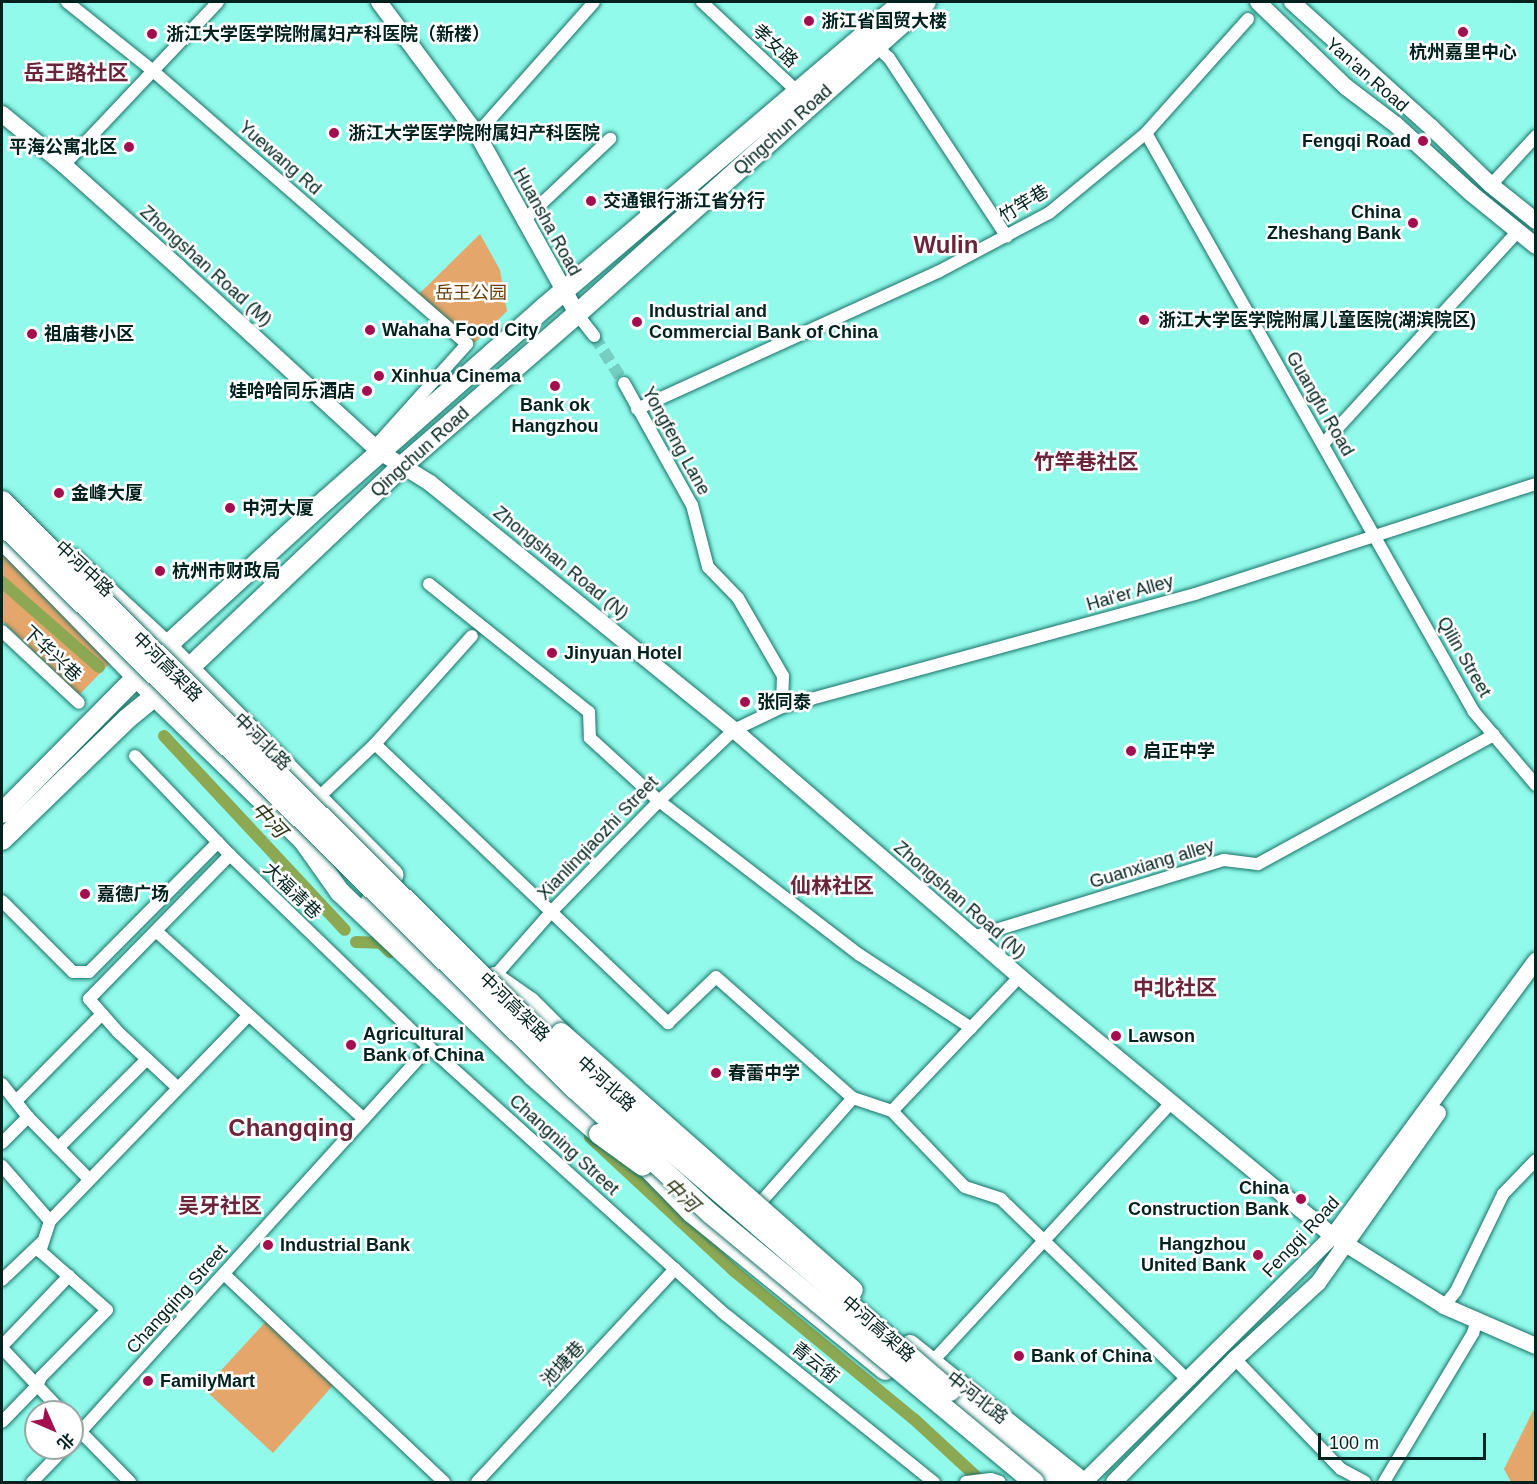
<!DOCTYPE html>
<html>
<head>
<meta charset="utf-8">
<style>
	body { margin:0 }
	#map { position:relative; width:1537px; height:1484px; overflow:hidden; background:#91faeb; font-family:Arial,"Noto Sans SC",sans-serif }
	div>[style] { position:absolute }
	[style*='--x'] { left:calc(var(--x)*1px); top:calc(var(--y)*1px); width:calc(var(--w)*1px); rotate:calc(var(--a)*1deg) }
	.green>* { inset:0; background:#e4a66a }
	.canal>* { height:12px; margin:-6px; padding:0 6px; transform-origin:6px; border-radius:6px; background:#8da853 }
	.minor-tunnel>* { height:12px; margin-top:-6px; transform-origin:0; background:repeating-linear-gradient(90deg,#74cfc2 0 12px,transparent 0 18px) }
	.roads { filter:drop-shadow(0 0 2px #197066) drop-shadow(0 0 2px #197066) }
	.minor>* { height:12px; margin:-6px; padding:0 6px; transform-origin:6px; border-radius:6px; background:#fff }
	.secondary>* { height:16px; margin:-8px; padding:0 8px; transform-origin:8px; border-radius:8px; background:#fff }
	.primary>* { height:20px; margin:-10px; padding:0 10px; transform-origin:10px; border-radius:10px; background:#fff }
	.trunk>* { height:20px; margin:-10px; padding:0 10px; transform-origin:10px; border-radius:10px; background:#fff }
	.bridges { filter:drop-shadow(0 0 2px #197066) drop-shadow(0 0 2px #197066) }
	.trunk-bridge>* { height:20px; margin:-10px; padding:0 10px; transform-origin:10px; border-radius:10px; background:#fff }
	.dots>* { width:16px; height:16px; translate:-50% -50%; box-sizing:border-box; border:3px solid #fff; border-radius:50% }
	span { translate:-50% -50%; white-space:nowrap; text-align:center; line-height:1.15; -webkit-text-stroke:5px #fff; paint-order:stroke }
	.poi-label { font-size:18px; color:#00221e; font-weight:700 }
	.left { translate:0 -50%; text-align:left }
	.right { translate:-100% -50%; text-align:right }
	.street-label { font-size:18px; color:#00221e }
	.park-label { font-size:18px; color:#693d07 }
	.water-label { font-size:20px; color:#2c3713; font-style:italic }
	.quarter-label { font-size:21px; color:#6a253b; font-weight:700 }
	.district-label { font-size:24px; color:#6a253b; font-weight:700 }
	.frame { position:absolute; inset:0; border:3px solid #00221e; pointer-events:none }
	.north { position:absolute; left:24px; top:1400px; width:60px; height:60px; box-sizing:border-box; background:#fff; border:2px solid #99a7a5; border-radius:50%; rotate:135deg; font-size:16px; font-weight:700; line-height:24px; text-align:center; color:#00221e }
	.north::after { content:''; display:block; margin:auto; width:21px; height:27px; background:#a30e4e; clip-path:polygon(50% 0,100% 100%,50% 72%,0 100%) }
	.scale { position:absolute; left:1318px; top:1433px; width:168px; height:27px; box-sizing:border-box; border:3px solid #00221e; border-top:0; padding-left:8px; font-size:18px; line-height:21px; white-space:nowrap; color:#00221e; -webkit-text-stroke:4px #fff; paint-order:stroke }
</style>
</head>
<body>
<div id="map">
	<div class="green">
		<i style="clip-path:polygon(480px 234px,500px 270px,507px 311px,475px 343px,419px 294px)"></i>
		<i style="clip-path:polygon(2px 554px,112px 661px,79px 695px,2px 621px)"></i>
		<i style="clip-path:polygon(270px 1317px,337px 1381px,273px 1453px,204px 1389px)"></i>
		<i style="clip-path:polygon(1535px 1407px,1535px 1482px,1511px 1482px,1504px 1469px)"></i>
	</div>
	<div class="canal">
		<i style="--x:2;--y:582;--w:129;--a:41.2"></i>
		<i style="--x:164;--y:736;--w:265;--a:47"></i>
		<i style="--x:356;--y:942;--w:25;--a:2"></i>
		<i style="--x:381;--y:943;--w:13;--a:45"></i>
		<i style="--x:590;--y:1137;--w:195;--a:42.9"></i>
		<i style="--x:733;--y:1270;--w:234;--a:39.5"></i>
		<i style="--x:914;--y:1419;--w:93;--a:42.8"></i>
	</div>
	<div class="minor-tunnel">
		<i style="--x:594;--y:336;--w:56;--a:57.4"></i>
	</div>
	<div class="roads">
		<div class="minor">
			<i style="--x:67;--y:2;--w:110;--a:38.7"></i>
			<i style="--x:153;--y:71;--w:416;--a:41"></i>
			<i style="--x:467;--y:344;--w:130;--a:131.9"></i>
			<i style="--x:380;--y:441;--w:5;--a:90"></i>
			<i style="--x:702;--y:2;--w:132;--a:43.2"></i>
			<i style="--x:877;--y:47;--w:16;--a:43"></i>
			<i style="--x:889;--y:58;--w:214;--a:56.6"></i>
			<i style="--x:1146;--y:133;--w:665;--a:60.47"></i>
			<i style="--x:1474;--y:712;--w:96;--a:49.7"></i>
			<i style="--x:477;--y:134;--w:176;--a:-48.4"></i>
			<i style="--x:64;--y:165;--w:224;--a:-46.6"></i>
			<i style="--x:1491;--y:185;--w:67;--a:-47.4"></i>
			<i style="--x:523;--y:221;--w:120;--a:-43.3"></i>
			<i style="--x:577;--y:314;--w:28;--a:52"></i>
			<i style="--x:624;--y:383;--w:140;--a:60.9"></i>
			<i style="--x:692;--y:505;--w:64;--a:75.5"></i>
			<i style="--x:708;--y:567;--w:43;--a:45.9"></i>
			<i style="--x:738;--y:598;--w:90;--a:60"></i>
			<i style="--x:783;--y:676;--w:31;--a:92"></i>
			<i style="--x:637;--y:409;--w:331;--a:-24.5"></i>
			<i style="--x:938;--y:272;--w:126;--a:-28"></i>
			<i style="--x:1049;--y:213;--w:126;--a:-39.5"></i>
			<i style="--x:1146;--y:133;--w:153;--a:-48.2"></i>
			<i style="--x:1323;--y:444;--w:289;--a:-47.5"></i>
			<i style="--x:429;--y:584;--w:205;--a:38.7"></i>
			<i style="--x:589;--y:712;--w:26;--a:88"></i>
			<i style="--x:590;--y:738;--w:93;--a:42.4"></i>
			<i style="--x:659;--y:801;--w:253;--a:37.5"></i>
			<i style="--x:860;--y:955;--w:133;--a:33.3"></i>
			<i style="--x:2;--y:631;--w:105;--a:43.1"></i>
			<i style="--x:375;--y:744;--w:405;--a:43.6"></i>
			<i style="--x:668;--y:1023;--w:66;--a:-43.8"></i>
			<i style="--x:716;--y:977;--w:183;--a:41.5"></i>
			<i style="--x:853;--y:1098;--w:151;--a:131.5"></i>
			<i style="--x:135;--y:756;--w:137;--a:46.2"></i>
			<i style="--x:230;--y:855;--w:277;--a:44"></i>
			<i style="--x:429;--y:1047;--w:400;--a:42.1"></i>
			<i style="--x:726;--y:1315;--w:267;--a:38.8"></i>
			<i style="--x:318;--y:798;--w:79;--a:-43.5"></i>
			<i style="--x:375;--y:744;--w:145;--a:-48.1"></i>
			<i style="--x:2;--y:901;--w:100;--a:45"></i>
			<i style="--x:73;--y:972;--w:16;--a:0"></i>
			<i style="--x:89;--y:972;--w:183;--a:-45.2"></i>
			<i style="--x:156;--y:931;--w:280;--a:42.1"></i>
			<i style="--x:973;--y:937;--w:263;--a:-17.1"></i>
			<i style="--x:1224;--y:860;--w:34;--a:7"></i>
			<i style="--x:1258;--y:864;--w:269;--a:-28.7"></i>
			<i style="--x:494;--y:977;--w:88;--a:-48.7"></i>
			<i style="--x:552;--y:911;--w:153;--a:-45.8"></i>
			<i style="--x:659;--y:801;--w:103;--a:-43.4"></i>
			<i style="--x:734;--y:730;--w:53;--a:-25.6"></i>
			<i style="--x:782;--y:707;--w:428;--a:-15.3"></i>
			<i style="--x:1195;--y:594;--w:358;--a:-17.9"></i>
			<i style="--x:2;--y:1084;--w:42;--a:51.8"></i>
			<i style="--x:28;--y:1117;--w:88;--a:45.5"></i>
			<i style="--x:178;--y:1088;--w:82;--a:-137"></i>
			<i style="--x:118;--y:1032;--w:44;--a:-131.3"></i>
			<i style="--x:89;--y:999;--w:202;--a:-45.6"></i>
			<i style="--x:853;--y:1098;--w:41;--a:18.4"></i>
			<i style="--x:892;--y:1111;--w:105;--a:46.2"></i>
			<i style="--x:965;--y:1187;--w:38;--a:18"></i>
			<i style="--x:1001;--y:1199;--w:259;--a:44.1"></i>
			<i style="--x:16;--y:1101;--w:122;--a:-45.3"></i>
			<i style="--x:892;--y:1111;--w:185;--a:-46.5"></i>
			<i style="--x:2;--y:1143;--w:37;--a:-45"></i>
			<i style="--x:58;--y:1148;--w:126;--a:-45"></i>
			<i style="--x:2;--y:1166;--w:73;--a:48.9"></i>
			<i style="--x:50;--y:1221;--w:32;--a:108"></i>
			<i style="--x:40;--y:1251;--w:89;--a:41.4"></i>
			<i style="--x:107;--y:1310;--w:94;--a:134.6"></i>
			<i style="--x:41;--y:1377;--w:10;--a:114"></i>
			<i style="--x:37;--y:1386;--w:50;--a:134.2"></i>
			<i style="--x:50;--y:1221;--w:286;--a:-46"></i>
			<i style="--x:224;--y:1274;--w:303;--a:43.4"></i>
			<i style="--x:2;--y:1280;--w:55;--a:-43.5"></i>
			<i style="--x:1444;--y:1306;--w:19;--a:-51"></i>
			<i style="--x:1456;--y:1291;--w:108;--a:-64.1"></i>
			<i style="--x:1503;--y:1194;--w:47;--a:-45.9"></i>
			<i style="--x:2;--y:1346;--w:97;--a:-46.3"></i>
			<i style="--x:2;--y:1348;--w:88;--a:46.8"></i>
			<i style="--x:1235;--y:1359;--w:153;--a:46.1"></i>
			<i style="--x:1341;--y:1469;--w:27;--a:28"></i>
			<i style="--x:932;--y:1362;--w:351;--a:-47.3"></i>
			<i style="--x:72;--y:1423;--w:83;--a:45.5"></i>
			<i style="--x:72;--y:1441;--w:532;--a:-47.82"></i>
			<i style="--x:32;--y:1482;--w:47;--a:-45.9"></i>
			<i style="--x:477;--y:1482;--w:291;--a:-47.1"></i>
			<i style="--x:966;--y:1482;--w:25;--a:-7"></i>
			<i style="--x:991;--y:1479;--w:9;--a:18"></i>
			<i style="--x:1384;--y:1482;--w:174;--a:-59.1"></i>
			<i style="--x:1473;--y:1333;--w:14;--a:-73"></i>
		</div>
		<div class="secondary">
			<i style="--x:379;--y:2;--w:164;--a:53.4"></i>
			<i style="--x:477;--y:134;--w:206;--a:60.9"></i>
			<i style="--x:1258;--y:2;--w:122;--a:44"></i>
			<i style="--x:1346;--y:87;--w:61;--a:37.1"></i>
			<i style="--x:1395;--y:124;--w:104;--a:42.3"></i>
			<i style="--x:1472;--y:194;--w:82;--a:39.1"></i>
			<i style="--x:1292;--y:2;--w:187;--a:42"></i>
			<i style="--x:1431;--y:127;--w:83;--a:44"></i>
			<i style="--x:1491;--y:185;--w:58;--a:38.7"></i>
			<i style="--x:2;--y:114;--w:80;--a:39.4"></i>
			<i style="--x:64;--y:165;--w:153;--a:41.8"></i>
			<i style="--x:178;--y:267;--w:274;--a:42.5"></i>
			<i style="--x:380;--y:452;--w:59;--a:31.8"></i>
			<i style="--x:430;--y:483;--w:392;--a:39.1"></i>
			<i style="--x:734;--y:730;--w:395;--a:40.8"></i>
			<i style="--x:1033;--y:988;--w:389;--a:39.6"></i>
			<i style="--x:1333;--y:1236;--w:131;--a:32.2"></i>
			<i style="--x:1444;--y:1306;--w:100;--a:23.5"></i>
			<i style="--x:1084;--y:1482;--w:350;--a:-44.7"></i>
			<i style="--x:1333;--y:1236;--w:342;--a:-53.6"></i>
			<i style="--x:1114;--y:1482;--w:173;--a:-45.5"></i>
			<i style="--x:1235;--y:1359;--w:113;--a:-42.5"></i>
			<i style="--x:1318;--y:1283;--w:208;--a:-54.8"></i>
		</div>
		<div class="primary">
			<i style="--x:2;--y:539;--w:231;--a:45.7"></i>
			<i style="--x:163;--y:704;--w:195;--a:44.2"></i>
			<i style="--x:303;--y:840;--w:17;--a:31"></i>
			<i style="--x:73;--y:559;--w:128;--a:42.8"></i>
			<i style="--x:167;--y:646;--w:322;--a:45.3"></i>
			<i style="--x:2;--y:813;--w:243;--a:-45.3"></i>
			<i style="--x:173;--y:640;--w:207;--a:-42.5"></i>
			<i style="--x:326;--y:500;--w:292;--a:-41.4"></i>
			<i style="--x:545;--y:307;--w:470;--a:-40.4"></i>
			<i style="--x:2;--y:840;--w:175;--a:-44.1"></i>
			<i style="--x:128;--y:718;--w:77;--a:-39.2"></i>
			<i style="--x:188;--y:669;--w:295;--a:-43.5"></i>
			<i style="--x:402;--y:466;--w:232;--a:-41"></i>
			<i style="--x:577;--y:314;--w:468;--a:-41.8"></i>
			<i style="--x:371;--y:901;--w:143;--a:45.6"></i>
			<i style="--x:471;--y:1003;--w:91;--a:42.8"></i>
			<i style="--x:641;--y:1161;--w:73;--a:45.6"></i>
			<i style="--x:692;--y:1213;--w:249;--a:39.1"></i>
			<i style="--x:910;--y:1345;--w:220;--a:38.5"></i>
		</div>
		<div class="trunk">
			<i style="--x:303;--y:840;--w:64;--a:54.6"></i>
			<i style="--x:340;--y:892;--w:267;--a:43.6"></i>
			<i style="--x:533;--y:1076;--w:88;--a:41.3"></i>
			<i style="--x:494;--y:977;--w:44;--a:34.8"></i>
			<i style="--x:530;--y:1002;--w:44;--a:45"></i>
			<i style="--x:950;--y:1391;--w:139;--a:40.9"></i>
		</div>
	</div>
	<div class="bridges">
		<div class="trunk-bridge">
			<i style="--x:2;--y:501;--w:818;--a:44.65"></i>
			<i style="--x:584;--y:1076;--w:483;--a:40.7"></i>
			<i style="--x:2;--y:524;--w:805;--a:44.6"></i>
			<i style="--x:575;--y:1089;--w:185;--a:42.6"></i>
			<i style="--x:711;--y:1214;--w:420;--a:39.7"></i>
			<i style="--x:561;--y:1033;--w:389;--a:41.4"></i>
			<i style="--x:599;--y:1134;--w:54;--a:36"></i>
		</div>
	</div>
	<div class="dots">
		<i style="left:809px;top:21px;background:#a30e4e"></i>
		<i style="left:1463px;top:32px;background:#a30e4e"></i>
		<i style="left:152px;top:34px;background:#a30e4e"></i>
		<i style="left:334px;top:133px;background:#a30e4e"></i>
		<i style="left:1423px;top:141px;background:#a30e4e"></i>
		<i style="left:129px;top:147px;background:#a30e4e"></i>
		<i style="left:591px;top:201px;background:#a30e4e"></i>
		<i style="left:1413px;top:223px;background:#a30e4e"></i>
		<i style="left:1144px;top:320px;background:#a30e4e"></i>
		<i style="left:637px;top:322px;background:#a30e4e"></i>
		<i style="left:370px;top:330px;background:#a30e4e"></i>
		<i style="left:32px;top:334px;background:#a30e4e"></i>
		<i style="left:379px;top:376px;background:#a30e4e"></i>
		<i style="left:555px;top:386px;background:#a30e4e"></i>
		<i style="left:367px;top:391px;background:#a30e4e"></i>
		<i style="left:59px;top:493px;background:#a30e4e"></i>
		<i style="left:230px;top:508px;background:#a30e4e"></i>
		<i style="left:160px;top:571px;background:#a30e4e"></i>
		<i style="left:552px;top:653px;background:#a30e4e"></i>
		<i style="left:745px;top:702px;background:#a30e4e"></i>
		<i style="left:1131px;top:751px;background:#a30e4e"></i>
		<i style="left:85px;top:894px;background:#a30e4e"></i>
		<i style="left:1116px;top:1036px;background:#a30e4e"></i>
		<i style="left:351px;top:1045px;background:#a30e4e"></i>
		<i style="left:716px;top:1073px;background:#a30e4e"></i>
		<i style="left:1301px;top:1199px;background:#a30e4e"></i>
		<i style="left:268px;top:1245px;background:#a30e4e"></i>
		<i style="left:1258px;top:1255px;background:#a30e4e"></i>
		<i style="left:1019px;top:1356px;background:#a30e4e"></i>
		<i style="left:148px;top:1381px;background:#a30e4e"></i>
	</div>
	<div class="poi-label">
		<span class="left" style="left:821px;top:21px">浙江省国贸大楼</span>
		<span class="left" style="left:166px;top:34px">浙江大学医学院附属妇产科医院（新楼）</span>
		<span style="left:1463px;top:52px">杭州嘉里中心</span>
		<span class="left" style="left:348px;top:133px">浙江大学医学院附属妇产科医院</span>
		<span class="right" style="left:1411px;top:141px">Fengqi Road</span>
		<span class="right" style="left:117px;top:147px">平海公寓北区</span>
		<span class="left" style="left:603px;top:201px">交通银行浙江省分行</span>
		<span class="right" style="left:1401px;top:223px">China<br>Zheshang Bank</span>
		<span class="left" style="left:649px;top:322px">Industrial and<br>Commercial Bank of China</span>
		<span class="left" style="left:1158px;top:320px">浙江大学医学院附属儿童医院(湖滨院区)</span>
		<span class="left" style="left:382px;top:330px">Wahaha Food City</span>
		<span class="left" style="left:44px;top:334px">祖庙巷小区</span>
		<span class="left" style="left:391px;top:376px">Xinhua Cinema</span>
		<span class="right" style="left:355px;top:391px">娃哈哈同乐酒店</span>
		<span style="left:555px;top:416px">Bank ok<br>Hangzhou</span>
		<span class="left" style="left:71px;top:493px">金峰大厦</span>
		<span class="left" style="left:242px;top:508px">中河大厦</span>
		<span class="left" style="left:172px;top:571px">杭州市财政局</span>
		<span class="left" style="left:564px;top:653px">Jinyuan Hotel</span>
		<span class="left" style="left:757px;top:702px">张同泰</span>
		<span class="left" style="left:1143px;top:751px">启正中学</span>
		<span class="left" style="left:97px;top:894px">嘉德广场</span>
		<span class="left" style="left:363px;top:1045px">Agricultural<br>Bank of China</span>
		<span class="left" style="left:1128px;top:1036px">Lawson</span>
		<span class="left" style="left:728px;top:1073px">春蕾中学</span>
		<span class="right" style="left:1289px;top:1199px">China<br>Construction Bank</span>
		<span class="left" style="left:280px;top:1245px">Industrial Bank</span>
		<span class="right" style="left:1246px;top:1255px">Hangzhou<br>United Bank</span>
		<span class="left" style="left:1031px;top:1356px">Bank of China</span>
		<span class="left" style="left:160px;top:1381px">FamilyMart</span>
	</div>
	<div class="street-label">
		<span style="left:775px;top:46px;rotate:43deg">孝女路</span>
		<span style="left:1367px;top:75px;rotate:41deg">Yan'an Road</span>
		<span style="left:783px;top:130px;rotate:-42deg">Qingchun Road</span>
		<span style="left:280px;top:158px;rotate:41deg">Yuewang Rd</span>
		<span style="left:1024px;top:204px;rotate:-32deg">竹竿巷</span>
		<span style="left:547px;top:222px;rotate:61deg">Huansha Road</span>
		<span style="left:206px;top:266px;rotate:42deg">Zhongshan Road (M)</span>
		<span style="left:1320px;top:404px;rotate:60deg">Guangfu Road</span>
		<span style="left:676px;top:441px;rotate:61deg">Yongfeng Lane</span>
		<span style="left:420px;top:452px;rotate:-42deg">Qingchun Road</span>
		<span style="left:561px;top:563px;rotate:39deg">Zhongshan Road (N)</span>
		<span style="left:84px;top:569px;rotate:43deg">中河中路</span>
		<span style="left:1130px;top:593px;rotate:-16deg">Hai'er Alley</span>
		<span style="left:52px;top:654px;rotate:43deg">下华兴巷</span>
		<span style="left:1464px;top:657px;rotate:60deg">Qilin Street</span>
		<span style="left:167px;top:667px;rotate:45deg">中河高架路</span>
		<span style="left:262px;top:742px;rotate:45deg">中河北路</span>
		<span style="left:598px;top:838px;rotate:-46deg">Xianlinqiaozhi Street</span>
		<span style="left:1152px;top:864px;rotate:-17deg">Guanxiang alley</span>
		<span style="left:292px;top:891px;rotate:44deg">大福清巷</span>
		<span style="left:960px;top:900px;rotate:41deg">Zhongshan Road (N)</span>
		<span style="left:514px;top:1007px;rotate:44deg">中河高架路</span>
		<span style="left:606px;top:1084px;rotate:42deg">中河北路</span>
		<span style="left:564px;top:1145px;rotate:42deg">Changning Street</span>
		<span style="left:1301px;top:1237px;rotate:-47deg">Fengqi Road</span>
		<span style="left:177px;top:1299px;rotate:-48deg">Changqing Street</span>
		<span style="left:878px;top:1329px;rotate:41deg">中河高架路</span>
		<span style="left:815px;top:1363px;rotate:39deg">青云街</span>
		<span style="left:563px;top:1364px;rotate:-47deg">池塘巷</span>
		<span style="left:977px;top:1398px;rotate:38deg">中河北路</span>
	</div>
	<div class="park-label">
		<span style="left:471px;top:293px">岳王公园</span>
	</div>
	<div class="water-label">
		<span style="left:269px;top:820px;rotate:47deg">中河</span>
		<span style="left:681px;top:1195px;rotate:43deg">中河</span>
	</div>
	<div class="quarter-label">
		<span style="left:76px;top:73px">岳王路社区</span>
		<span style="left:1086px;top:462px">竹竿巷社区</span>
		<span style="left:832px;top:886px">仙林社区</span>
		<span style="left:1175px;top:988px">中北社区</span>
		<span style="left:220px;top:1206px">吴牙社区</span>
	</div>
	<div class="district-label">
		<span style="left:946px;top:245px">Wulin</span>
		<span style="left:291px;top:1128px">Changqing</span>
	</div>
	<div class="frame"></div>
	<div class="north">北</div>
	<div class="scale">100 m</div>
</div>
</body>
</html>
